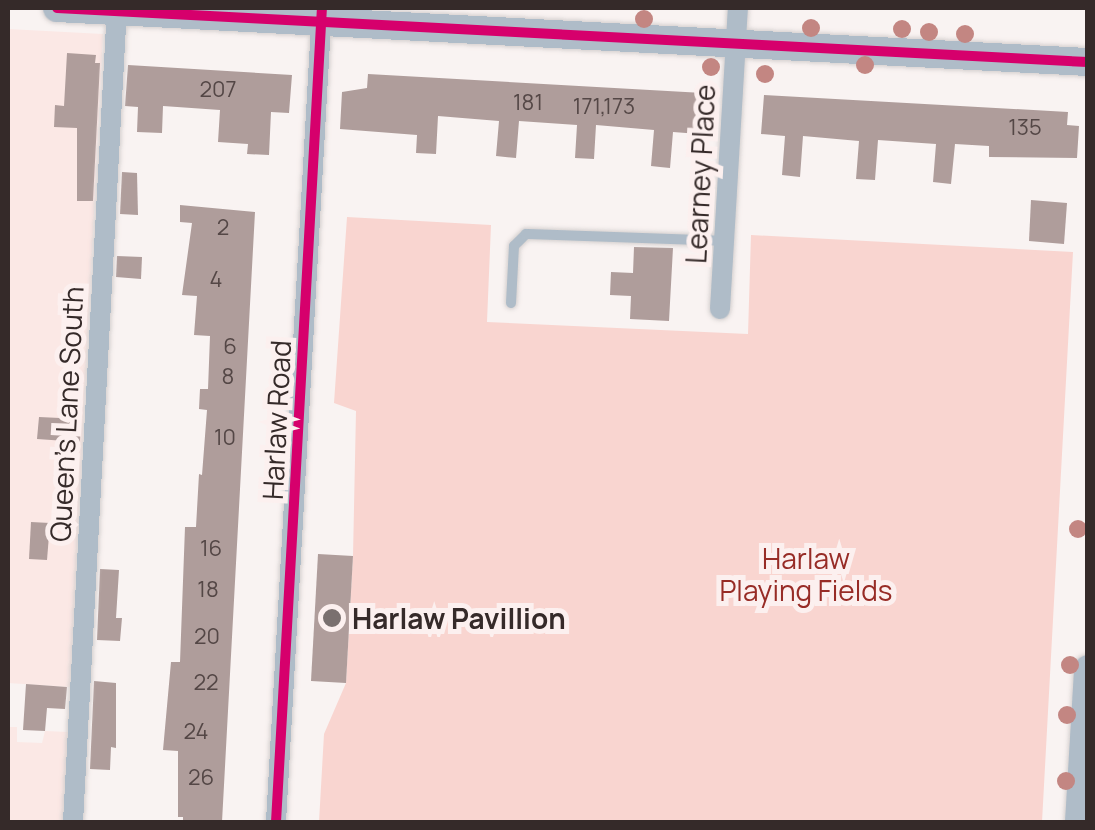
<!DOCTYPE html>
<html>
<head>
<meta charset="utf-8">
<style>
	body { margin:0 }
	#map { position:relative; width:1095px; height:830px; overflow:hidden; background:#f9f3f2; font-family:Manrope,sans-serif }
	div>[style] { position:absolute }
	[style*='--x'] { left:calc(var(--x)*1px); top:calc(var(--y)*1px); width:calc(var(--w)*1px); rotate:calc(var(--a)*1deg) }
	.built>* { inset:0; background:#fbe8e5 }
	.green>* { inset:0; background:#f9d5d0 }
	.building>* { inset:0; background:#af9d9b }
	.roads { filter:drop-shadow(0 0 2px #d5d0cf) drop-shadow(0 0 2px #d5d0cf) }
	.service>* { height:10px; margin:-5px; padding:0 5px; transform-origin:5px; border-radius:5px; background:#afbcc8 }
	.minor>* { height:20px; margin:-10px; padding:0 10px; transform-origin:10px; border-radius:10px; background:#afbcc8 }
	.tertiary>* { height:28px; margin:-14px; padding:0 14px; transform-origin:14px; border-radius:14px; background:#afbcc8 }
	.cycleway>* { height:10px; margin:-5px; padding:0 5px; transform-origin:5px; border-radius:5px; background:#d6006c }
	.trees>* { width:18px; height:18px; margin:-9px; border-radius:50%; background:#c38682 }
	.dots>* { width:28px; height:28px; translate:-50% -50%; box-sizing:border-box; border:5px solid #fcf0ef; border-radius:50% }
	span { translate:-50% -50%; white-space:nowrap; text-align:center; line-height:1.15; -webkit-text-stroke:10px #fcf0ef; paint-order:stroke }
	.number-label { font-size:22px; color:#544746 }
	.number-label span { -webkit-text-stroke-width:0 }
	.street-label { font-size:28px; color:#352a29 }
	.park-label { font-size:28px; color:#972c26 }
	.poi-label { font-size:28px; color:#352a29; font-weight:700 }
	.left { translate:0 -50%; text-align:left }
	.frame { position:absolute; inset:0; border:10px solid #352a29; pointer-events:none }
</style>
</head>
<body>
<div id="map">
	<div class="built">
		<i style="clip-path:polygon(8px 29px,103px 34px,70px 687px,8px 683px)"></i>
		<i style="clip-path:polygon(8px 727px,17px 727px,17px 742px,42px 743px,45px 731px,68px 732px,63px 822px,8px 822px)"></i>
	</div>
	<div class="green">
		<i style="clip-path:polygon(347px 217px,491px 225px,487px 322px,748px 334px,751px 235px,1073px 252px,1042px 822px,319px 822px,324px 734px,346px 683px,353px 556px,356px 411px,334px 403px)"></i>
	</div>
	<div class="building">
		<i style="clip-path:polygon(67px 53px,96px 55px,95px 63px,100px 63px,93px 201px,77px 201px,77px 128px,54px 127px,55px 105px,64px 106px)"></i>
		<i style="clip-path:polygon(128px 65px,292px 75px,289px 113px,271px 112px,269px 155px,247px 154px,248px 144px,218px 142px,220px 110px,163px 106px,162px 133px,137px 132px,138px 107px,125px 106px)"></i>
		<i style="clip-path:polygon(368px 74px,703px 93px,699px 134px,673px 132px,670px 168px,660px 167px,651px 166px,654px 130px,596px 125px,594px 159px,575px 158px,577px 125px,519px 121px,516px 158px,496px 156px,499px 121px,438px 116px,436px 154px,416px 153px,417px 135px,340px 129px,342px 92px,367px 88px)"></i>
		<i style="clip-path:polygon(764px 95px,1068px 112px,1067px 125px,1079px 126px,1077px 158px,989px 157px,989px 146px,955px 144px,951px 184px,933px 182px,936px 144px,878px 140px,875px 180px,856px 179px,859px 141px,803px 136px,800px 177px,782px 175px,785px 136px,761px 134px)"></i>
		<i style="clip-path:polygon(122px 172px,137px 173px,138px 215px,120px 214px)"></i>
		<i style="clip-path:polygon(1031px 200px,1067px 203px,1064px 244px,1029px 241px)"></i>
		<i style="clip-path:polygon(180px 205px,255px 212px,222px 822px,183px 822px,183px 817px,178px 817px,178px 751px,163px 750px,171px 662px,180px 662px,185px 527px,196px 527px,199px 474px,202px 475px,207px 410px,199px 409px,200px 389px,208px 389px,210px 336px,194px 335px,197px 296px,182px 295px,192px 223px,180px 222px)"></i>
		<i style="clip-path:polygon(634px 247px,673px 248px,669px 321px,630px 319px,631px 296px,610px 295px,611px 272px,633px 273px)"></i>
		<i style="clip-path:polygon(117px 256px,142px 257px,141px 279px,116px 277px)"></i>
		<i style="clip-path:polygon(39px 417px,81px 419px,80px 442px,37px 439px)"></i>
		<i style="clip-path:polygon(31px 522px,50px 523px,47px 560px,29px 559px)"></i>
		<i style="clip-path:polygon(318px 554px,353px 556px,346px 683px,311px 681px)"></i>
		<i style="clip-path:polygon(100px 569px,119px 570px,116px 618px,122px 618px,120px 641px,97px 640px)"></i>
		<i style="clip-path:polygon(94px 681px,116px 683px,116px 748px,111px 747px,110px 770px,90px 769px)"></i>
		<i style="clip-path:polygon(26px 684px,67px 687px,65px 709px,47px 708px,45px 731px,23px 730px)"></i>
	</div>
	<div class="roads">
		<div class="service">
			<i style="--x:511;--y:303;--w:57;--a:-87"></i>
			<i style="--x:514;--y:246;--w:17;--a:-45"></i>
			<i style="--x:526;--y:234;--w:197;--a:2"></i>
		</div>
		<div class="minor">
			<i style="--x:720;--y:309;--w:302;--a:-86.6"></i>
			<i style="--x:73;--y:822;--w:815;--a:-86.91"></i>
			<i style="--x:276;--y:822;--w:815;--a:-86.77"></i>
		</div>
		<div class="tertiary">
			<i style="--x:57;--y:8;--w:1032;--a:3"></i>
			<i style="--x:1079;--y:822;--w:153;--a:-86.6"></i>
		</div>
	</div>
	<div class="cycleway">
		<i style="--x:57;--y:8;--w:1032;--a:3"></i>
		<i style="--x:276;--y:822;--w:815;--a:-86.77"></i>
	</div>
	<div class="trees">
		<i style="left:644px;top:19px"></i>
		<i style="left:811px;top:28px"></i>
		<i style="left:902px;top:29px"></i>
		<i style="left:929px;top:32px"></i>
		<i style="left:965px;top:34px"></i>
		<i style="left:865px;top:65px"></i>
		<i style="left:711px;top:67px"></i>
		<i style="left:765px;top:74px"></i>
		<i style="left:1078px;top:529px"></i>
		<i style="left:1070px;top:665px"></i>
		<i style="left:1067px;top:715px"></i>
		<i style="left:1066px;top:781px"></i>
	</div>
	<div class="dots">
		<i style="left:332px;top:618px;background:#7a706f"></i>
	</div>
	<div class="number-label">
		<span style="left:218px;top:90px">207</span>
		<span style="left:528px;top:103px">181</span>
		<span style="left:604px;top:107px">171,173</span>
		<span style="left:1025px;top:128px">135</span>
		<span style="left:223px;top:228px">2</span>
		<span style="left:216px;top:280px">4</span>
		<span style="left:230px;top:347px">6</span>
		<span style="left:228px;top:377px">8</span>
		<span style="left:225px;top:438px">10</span>
		<span style="left:211px;top:549px">16</span>
		<span style="left:208px;top:590px">18</span>
		<span style="left:207px;top:637px">20</span>
		<span style="left:206px;top:683px">22</span>
		<span style="left:196px;top:732px">24</span>
		<span style="left:201px;top:778px">26</span>
	</div>
	<div class="street-label">
		<span style="left:700px;top:174px;rotate:-87deg">Learney Place</span>
		<span style="left:66px;top:414px;rotate:-87deg">Queen's Lane South</span>
		<span style="left:276px;top:420px;rotate:-87deg">Harlaw Road</span>
	</div>
	<div class="park-label">
		<span style="left:806px;top:574px">Harlaw<br>Playing Fields</span>
	</div>
	<div class="poi-label">
		<span class="left" style="left:352px;top:618px">Harlaw Pavillion</span>
	</div>
	<div class="frame"></div>
</div>
</body>
</html>
